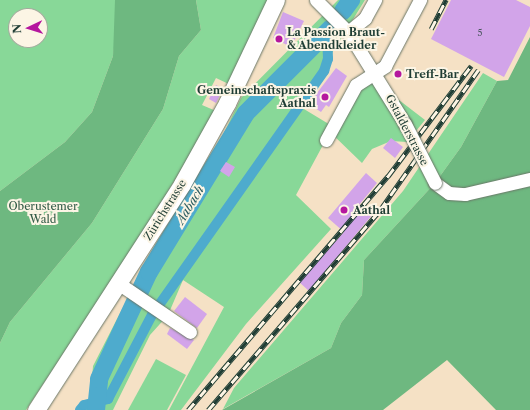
<!DOCTYPE html>
<html>
<head>
<meta charset="utf-8">
<style>
	body { margin:0 }
	#map { position:relative; width:530px; height:410px; overflow:hidden; background:#f5e1c5; font-family:"Libre Caslon Text",serif }
	div>[style] { position:absolute }
	[style*='--x'] { left:calc(var(--x)*1px); top:calc(var(--y)*1px); width:calc(var(--w)*1px); rotate:calc(var(--a)*1deg) }
	.green>* { inset:0; background:#88d898 }
	.forest>* { inset:0; background:#6eb880 }
	.canal>* { height:10px; margin:-5px; padding:0 5px; transform-origin:5px; border-radius:5px; background:#4eabcd }
	.river>* { height:18px; margin:-9px; padding:0 9px; transform-origin:9px; border-radius:9px; background:#4eabcd }
	.building>* { inset:0; background:#d2a4e9 }
	.roads { filter:drop-shadow(0 0 1px #6a7667) drop-shadow(0 0 1px #6a7667) }
	.minor>* { height:13px; margin:-6.5px; padding:0 6.5px; transform-origin:6.5px; border-radius:6.5px; background:#fff }
	.major>* { height:17px; margin:-8.5px; padding:0 8.5px; transform-origin:8.5px; border-radius:8.5px; background:#fff }
	.rail>* { height:4.5px; margin-top:-2.25px; transform-origin:0; background:repeating-linear-gradient(90deg,#fcf5e5 0 9px,#1f3d34 0 18px); box-sizing:border-box; border-block:1px solid #1f3d34 }
	.bridges { filter:drop-shadow(0 0 1px #6a7667) drop-shadow(0 0 1px #6a7667) }
	.minor-bridge>* { height:13px; margin:-6.5px; padding:0 6.5px; transform-origin:6.5px; border-radius:6.5px; background:#fff }
	.dots>* { width:11px; height:11px; translate:-50% -50%; box-sizing:border-box; border:2px solid #fcf5e5; border-radius:50% }
	span { translate:-50% -50%; white-space:nowrap; text-align:center; line-height:1.15; -webkit-text-stroke:4px #fcf5e5; paint-order:stroke }
	.number-label { font-size:9px; color:#4c5761 }
	.number-label span { -webkit-text-stroke-width:0 }
	.poi-label { font-size:11px; color:#1f3d34; font-weight:700 }
	.left { translate:0 -50%; text-align:left }
	.right { translate:-100% -50%; text-align:right }
	.street-label { font-size:11px; color:#1f3d34 }
	.park-label { font-size:11px; color:#345c48 }
	.water-label { font-size:12px; color:#2d5e62; font-style:italic }
	.north { position:absolute; left:8px; top:8px; width:40px; height:40px; box-sizing:border-box; background:#fcf5e5; border:1px solid #a4ab9e; border-radius:50%; rotate:266deg; font-size:11px; font-weight:700; line-height:16px; text-align:center; color:#1f3d34 }
	.north::after { content:''; display:block; margin:auto; width:14px; height:18px; background:#b5179e; clip-path:polygon(50% 0,100% 100%,50% 72%,0 100%) }
</style>
</head>
<body>
<div id="map">
	<div class="green">
		<i style="clip-path:polygon(evenodd,0 0,115px 0,117px 25px,113px 56px,92px 112px,65px 142px,0 191px,0 0,16px 16px,40px 16px,40px 40px,16px 40px,16px 16px)"></i>
		<i style="clip-path:polygon(196px 0,273px 0,235px 87px,216px 78px,202px 105px,216px 111px,145px 230px,26px 410px,0 410px,0 343px,10px 322px,92px 223px,163px 109px,179px 56px,201px 30px)"></i>
		<i style="clip-path:polygon(338px 0,365px 0,299px 106px,332px 126px,374px 71px,386px 90px,425px 120px,407px 142px,391px 141px,372px 149px,362px 163px,330px 132px,296px 195px,331px 229px,246px 324px,181px 410px,169px 410px,224px 307px,183px 280px,168px 315px,150px 335px,113px 410px,77px 410px,90px 401px,93px 366px,142px 270px,222px 137px,241px 98px)"></i>
		<i style="clip-path:polygon(483px 73px,497px 81px,461px 147px,435px 183px,364px 260px,362px 295px,341px 323px,331px 348px,223px 409px,234px 388px,403px 191px)"></i>
		<i style="clip-path:polygon(156px 359px,186px 375px,167px 410px,128px 410px)"></i>
	</div>
	<div class="forest">
		<i style="clip-path:polygon(115px 0,196px 0,201px 30px,179px 56px,163px 109px,92px 223px,10px 322px,0 343px,0 191px,65px 142px,92px 112px,113px 56px)"></i>
		<i style="clip-path:polygon(530px 37px,530px 410px,496px 410px,447px 360px,383px 410px,222px 410px,331px 348px,341px 323px,362px 295px,364px 260px,435px 183px,461px 147px,497px 81px,508px 80px)"></i>
	</div>
	<div class="canal">
		<i style="--x:347;--y:5;--w:5;--a:-79"></i>
		<i style="--x:80;--y:410;--w:6;--a:-51"></i>
		<i style="--x:84;--y:405;--w:25;--a:-14"></i>
		<i style="--x:108;--y:399;--w:95;--a:-62.4"></i>
		<i style="--x:152;--y:315;--w:299;--a:-54.8"></i>
		<i style="--x:324;--y:71;--w:13;--a:-72"></i>
		<i style="--x:328;--y:59;--w:26;--a:-92"></i>
	</div>
	<div class="river">
		<i style="--x:343;--y:11;--w:14;--a:-54"></i>
		<i style="--x:96;--y:410;--w:31;--a:-84"></i>
		<i style="--x:99;--y:379;--w:118;--a:-65"></i>
		<i style="--x:149;--y:272;--w:186;--a:-58.6"></i>
		<i style="--x:246;--y:113;--w:120;--a:-45"></i>
	</div>
	<div class="building">
		<i style="clip-path:polygon(451px 0,516px 0,530px 7px,530px 26px,504px 77px,431px 39px)"></i>
		<i style="clip-path:polygon(283px 12px,304px 21px,291px 47px,273px 38px)"></i>
		<i style="clip-path:polygon(336px 68px,347px 76px,329px 107px,326px 105px,321px 112px,312px 106px,314px 97px)"></i>
		<i style="clip-path:polygon(216px 85px,223px 89px,216px 103px,209px 99px)"></i>
		<i style="clip-path:polygon(391px 138px,403px 147px,395px 158px,383px 148px)"></i>
		<i style="clip-path:polygon(226px 162px,235px 167px,229px 177px,220px 171px)"></i>
		<i style="clip-path:polygon(366px 173px,377px 183px,359px 205px,372px 215px,309px 291px,299px 282px,344px 232px,328px 218px)"></i>
		<i style="clip-path:polygon(185px 297px,207px 314px,197px 328px,174px 311px)"></i>
		<i style="clip-path:polygon(170px 328px,194px 340px,187px 349px,167px 334px)"></i>
	</div>
	<div class="roads">
		<div class="minor">
			<i style="--x:316;--y:0;--w:45;--a:45"></i>
			<i style="--x:348;--y:32;--w:108;--a:58.2"></i>
			<i style="--x:348;--y:32;--w:22;--a:-39"></i>
			<i style="--x:365;--y:18;--w:21;--a:-61"></i>
			<i style="--x:326;--y:140;--w:63;--a:-61.4"></i>
			<i style="--x:356;--y:85;--w:35;--a:-33"></i>
			<i style="--x:385;--y:66;--w:75;--a:-62.1"></i>
			<i style="--x:435;--y:183;--w:17;--a:36"></i>
			<i style="--x:449;--y:193;--w:16;--a:4"></i>
			<i style="--x:465;--y:194;--w:67;--a:-13"></i>
			<i style="--x:118;--y:283;--w:87;--a:34.2"></i>
		</div>
		<div class="major">
			<i style="--x:36;--y:410;--w:269;--a:-57.1"></i>
			<i style="--x:182;--y:184;--w:93;--a:-60.9"></i>
			<i style="--x:227;--y:103;--w:114;--a:-64.6"></i>
		</div>
	</div>
	<div class="rail">
		<i style="--x:431;--y:29;--w:33;--a:-63"></i>
		<i style="--x:188;--y:410;--w:308;--a:-49.5"></i>
		<i style="--x:388;--y:176;--w:138;--a:-53"></i>
		<i style="--x:208;--y:410;--w:264;--a:-49.3"></i>
		<i style="--x:380;--y:210;--w:171;--a:-55"></i>
	</div>
	<div class="bridges">
		<div class="minor-bridge">
			<i style="--x:405;--y:124;--w:66;--a:63"></i>
		</div>
	</div>
	<div class="dots">
		<i style="left:279px;top:39px;background:#b5179e"></i>
		<i style="left:398px;top:74px;background:#b5179e"></i>
		<i style="left:325px;top:97px;background:#b5179e"></i>
		<i style="left:344px;top:210px;background:#b5179e"></i>
	</div>
	<div class="number-label">
		<span style="left:480px;top:33px">5</span>
	</div>
	<div class="poi-label">
		<span class="left" style="left:287px;top:39px">La Passion Braut-<br>&amp; Abendkleider</span>
		<span class="left" style="left:406px;top:74px">Treff-Bar</span>
		<span class="right" style="left:316px;top:97px">Gemeinschaftspraxis<br>Aathal</span>
		<span class="left" style="left:353px;top:210px">Aathal</span>
	</div>
	<div class="street-label">
		<span style="left:407px;top:130px;rotate:62deg">Gstalderstrasse</span>
		<span style="left:165px;top:210px;rotate:-58deg">Zürichstrasse</span>
	</div>
	<div class="park-label">
		<span style="left:43px;top:213px">Oberustemer<br>Wald</span>
	</div>
	<div class="water-label">
		<span style="left:190px;top:205px;rotate:-59deg">Aabach</span>
	</div>
	<div class="north">N</div>
</div>
</body>
</html>
